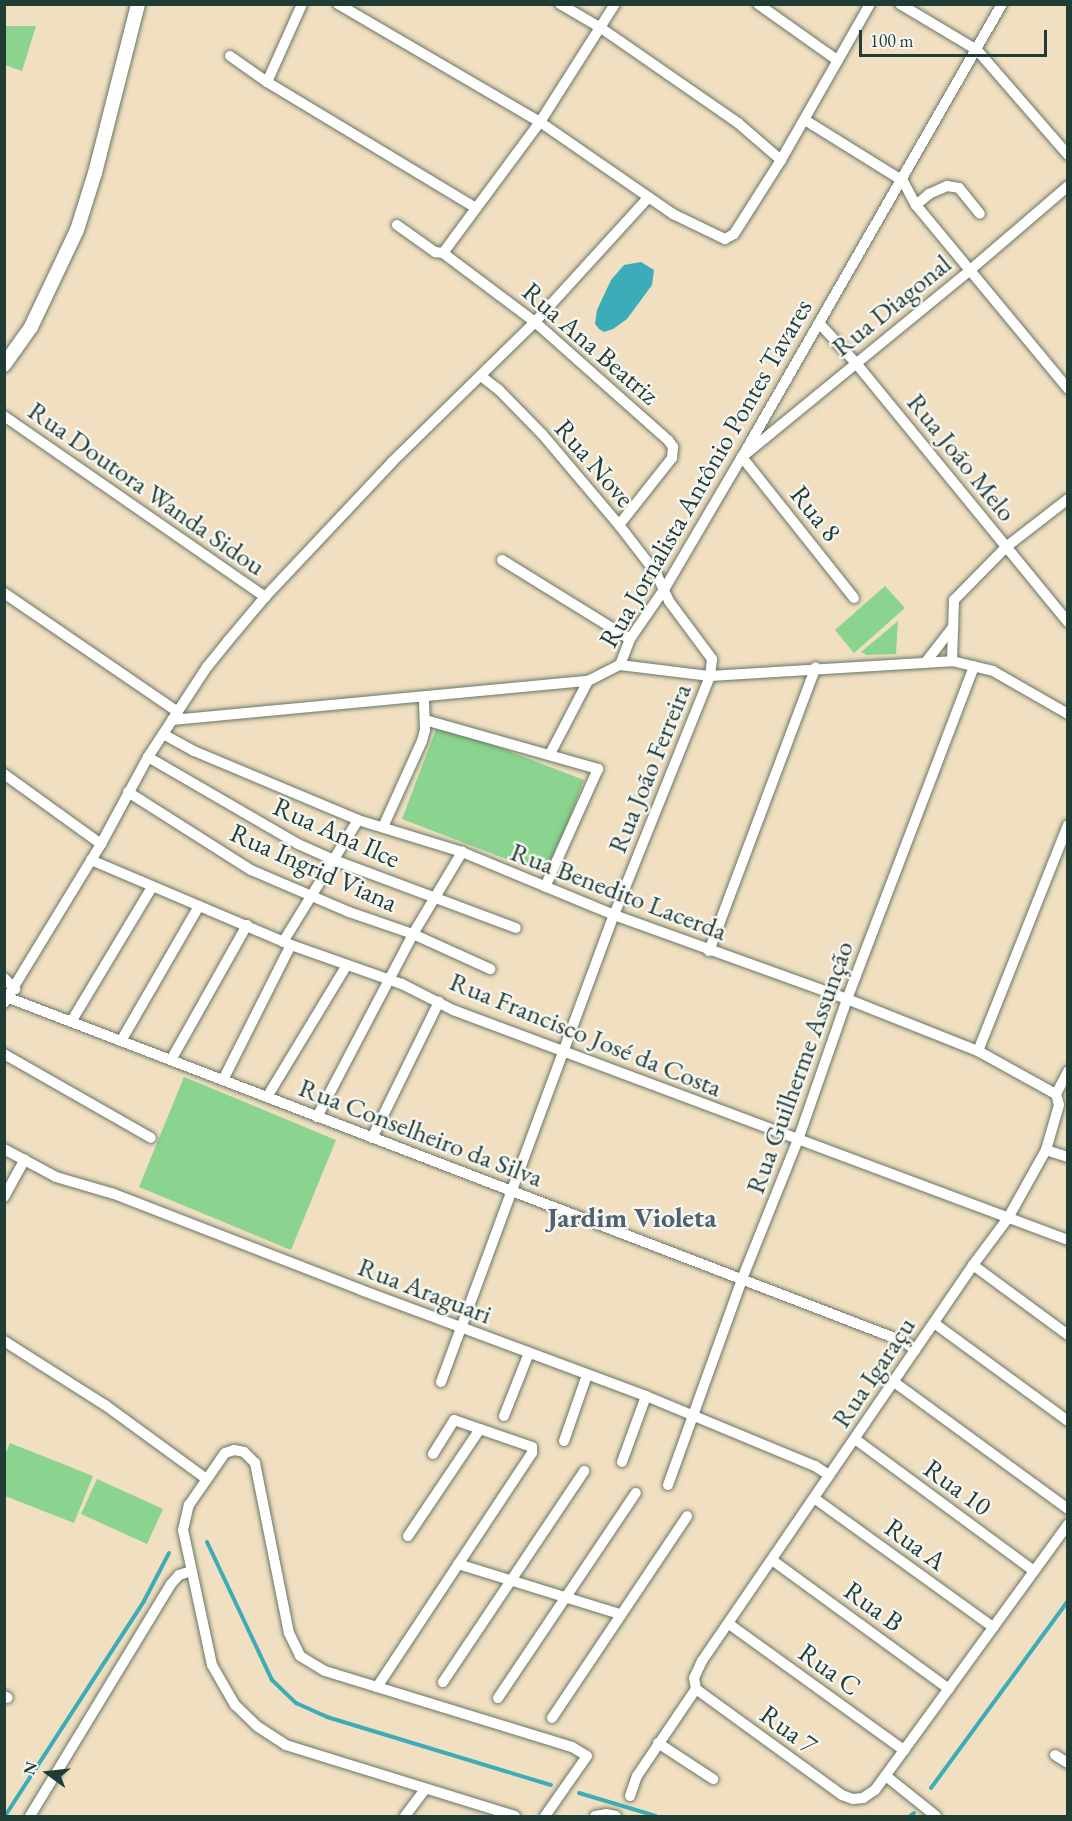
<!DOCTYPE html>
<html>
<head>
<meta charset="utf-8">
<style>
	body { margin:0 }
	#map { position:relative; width:1072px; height:1821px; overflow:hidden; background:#f0dfc1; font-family:"EB Garamond",serif }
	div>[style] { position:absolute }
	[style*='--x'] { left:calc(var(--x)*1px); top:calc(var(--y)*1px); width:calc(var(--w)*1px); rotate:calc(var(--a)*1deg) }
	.green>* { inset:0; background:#8ad48f }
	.water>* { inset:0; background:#3cadb8 }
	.stream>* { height:4px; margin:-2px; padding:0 2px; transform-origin:2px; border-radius:2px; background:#3cadb8 }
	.roads { filter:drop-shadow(0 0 2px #687665) drop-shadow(0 0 2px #687665) }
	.street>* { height:10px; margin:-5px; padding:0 5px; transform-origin:5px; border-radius:5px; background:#fff }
	.secondary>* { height:14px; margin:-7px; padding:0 7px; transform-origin:7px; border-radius:7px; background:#fff }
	span { translate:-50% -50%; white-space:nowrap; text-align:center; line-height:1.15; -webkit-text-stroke:5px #f6f6f2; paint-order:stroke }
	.street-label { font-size:27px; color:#1f3d34 }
	.neighbourhood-label { font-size:28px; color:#4f606f; font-weight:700 }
	.frame { position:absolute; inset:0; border:6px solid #1f3d34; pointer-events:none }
	.north { position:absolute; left:18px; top:1743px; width:60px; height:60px; -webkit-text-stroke:4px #f6f6f2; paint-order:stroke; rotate:285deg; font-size:16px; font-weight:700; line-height:24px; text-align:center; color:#1f3d34 }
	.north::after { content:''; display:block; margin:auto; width:21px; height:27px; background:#1f3d34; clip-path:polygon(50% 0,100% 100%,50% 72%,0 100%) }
	.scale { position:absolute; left:859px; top:30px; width:188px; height:27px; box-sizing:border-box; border:3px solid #1f3d34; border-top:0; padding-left:8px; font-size:18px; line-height:21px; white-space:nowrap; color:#1f3d34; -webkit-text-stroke:4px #f6f6f2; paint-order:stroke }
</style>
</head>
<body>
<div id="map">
	<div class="green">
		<i style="clip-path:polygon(5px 26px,36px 26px,22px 71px,5px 65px)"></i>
		<i style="clip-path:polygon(885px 586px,905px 608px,854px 653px,835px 630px)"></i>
		<i style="clip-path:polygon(898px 621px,896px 654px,867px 655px,861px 652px)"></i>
		<i style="clip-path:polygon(438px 724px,584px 780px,548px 875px,402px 819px)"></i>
		<i style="clip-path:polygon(184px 1077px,336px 1140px,291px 1250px,139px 1187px)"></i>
		<i style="clip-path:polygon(10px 1443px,93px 1476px,74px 1523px,5px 1496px,5px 1455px)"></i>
		<i style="clip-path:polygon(97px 1479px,163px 1509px,147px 1544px,81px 1514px)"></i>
	</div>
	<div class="water">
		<i style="clip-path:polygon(641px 262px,654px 270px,652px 285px,627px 319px,613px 329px,604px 332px,599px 329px,595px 324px,597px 310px,611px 280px,624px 265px)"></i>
	</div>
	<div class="stream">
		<i style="--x:207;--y:1542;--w:153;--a:64.8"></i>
		<i style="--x:272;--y:1680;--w:33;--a:44"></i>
		<i style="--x:296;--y:1703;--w:34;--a:24"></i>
		<i style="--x:327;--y:1717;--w:234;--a:16.9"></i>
		<i style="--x:931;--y:1788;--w:232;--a:-53.8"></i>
		<i style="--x:579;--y:1793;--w:80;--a:16.6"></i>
		<i style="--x:5;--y:1816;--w:256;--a:-57.1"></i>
		<i style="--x:144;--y:1601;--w:54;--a:-62.5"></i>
		<i style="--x:910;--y:1816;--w:5;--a:-37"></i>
	</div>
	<div class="roads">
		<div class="street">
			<i style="--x:338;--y:4;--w:234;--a:30.3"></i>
			<i style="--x:540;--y:122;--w:162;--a:34.7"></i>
			<i style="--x:673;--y:214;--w:58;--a:25.7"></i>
			<i style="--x:725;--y:239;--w:10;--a:-29"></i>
			<i style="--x:734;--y:234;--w:88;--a:-57.6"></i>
			<i style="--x:781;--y:160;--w:180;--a:-60.3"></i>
			<i style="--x:560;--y:4;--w:48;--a:30.3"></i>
			<i style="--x:601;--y:28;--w:167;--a:34.7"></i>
			<i style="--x:738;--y:123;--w:57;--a:40.7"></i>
			<i style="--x:758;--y:4;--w:97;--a:35.3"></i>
			<i style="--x:900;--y:4;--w:90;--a:30.9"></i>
			<i style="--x:977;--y:50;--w:139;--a:49.1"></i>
			<i style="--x:230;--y:56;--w:45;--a:35.1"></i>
			<i style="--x:267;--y:82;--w:244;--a:31.1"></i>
			<i style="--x:267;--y:82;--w:85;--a:-65.8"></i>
			<i style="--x:805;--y:120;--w:115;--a:31.9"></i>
			<i style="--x:903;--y:181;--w:27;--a:62"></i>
			<i style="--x:916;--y:205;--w:239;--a:50.4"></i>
			<i style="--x:916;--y:205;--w:17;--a:-40"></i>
			<i style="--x:929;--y:194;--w:20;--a:-24"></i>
			<i style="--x:947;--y:186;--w:12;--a:9"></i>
			<i style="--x:959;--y:188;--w:33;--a:51"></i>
			<i style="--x:397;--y:225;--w:47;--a:35.4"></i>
			<i style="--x:435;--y:252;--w:8;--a:7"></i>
			<i style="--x:443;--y:253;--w:115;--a:36.9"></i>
			<i style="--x:535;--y:322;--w:178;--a:41.6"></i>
			<i style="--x:668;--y:440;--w:9;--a:54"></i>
			<i style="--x:673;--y:447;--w:11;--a:95"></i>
			<i style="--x:672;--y:458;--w:85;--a:128.3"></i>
			<i style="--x:443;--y:253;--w:163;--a:-53.5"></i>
			<i style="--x:540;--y:122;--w:140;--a:-57.6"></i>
			<i style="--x:819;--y:323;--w:53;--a:47.3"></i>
			<i style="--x:855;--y:362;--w:336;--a:50.7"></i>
			<i style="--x:4;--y:416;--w:318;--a:34.7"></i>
			<i style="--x:502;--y:560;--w:150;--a:31.7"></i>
			<i style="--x:4;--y:593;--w:211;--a:34.4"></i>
			<i style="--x:854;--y:598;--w:180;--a:-128.5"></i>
			<i style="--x:742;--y:457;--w:293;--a:-39.3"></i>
			<i style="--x:969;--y:271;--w:130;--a:-40.6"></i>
			<i style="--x:952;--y:661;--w:61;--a:-88.1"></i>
			<i style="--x:954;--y:600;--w:74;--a:-45.5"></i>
			<i style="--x:1006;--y:547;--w:78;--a:-37.7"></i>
			<i style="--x:925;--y:663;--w:46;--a:-52.1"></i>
			<i style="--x:620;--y:665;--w:91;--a:7"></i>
			<i style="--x:710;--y:676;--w:242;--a:-3.5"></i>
			<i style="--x:952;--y:661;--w:42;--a:13.7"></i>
			<i style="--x:993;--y:671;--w:86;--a:29.8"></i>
			<i style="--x:172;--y:720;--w:418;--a:-5.4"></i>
			<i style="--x:588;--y:681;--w:36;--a:-27"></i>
			<i style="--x:620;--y:665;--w:28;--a:-69"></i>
			<i style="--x:630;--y:639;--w:62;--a:-55.5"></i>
			<i style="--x:665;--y:588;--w:152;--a:-59.6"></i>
			<i style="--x:742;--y:457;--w:522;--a:-60.15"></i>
			<i style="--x:425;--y:720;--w:180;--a:15.8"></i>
			<i style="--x:598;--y:769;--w:129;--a:114.2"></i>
			<i style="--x:163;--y:734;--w:35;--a:29"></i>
			<i style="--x:194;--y:751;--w:178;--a:22.8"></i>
			<i style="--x:358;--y:820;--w:109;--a:17.1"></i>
			<i style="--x:462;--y:852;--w:165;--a:22.5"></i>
			<i style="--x:614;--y:915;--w:248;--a:19.8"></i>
			<i style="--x:847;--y:999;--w:141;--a:21.7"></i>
			<i style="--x:978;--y:1051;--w:89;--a:28.9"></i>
			<i style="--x:550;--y:754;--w:82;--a:-62.5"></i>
			<i style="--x:148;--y:757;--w:173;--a:30.1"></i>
			<i style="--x:298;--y:844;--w:39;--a:24"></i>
			<i style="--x:334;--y:860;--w:194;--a:20.5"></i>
			<i style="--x:4;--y:774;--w:120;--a:35.8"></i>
			<i style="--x:128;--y:792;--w:146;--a:32.4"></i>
			<i style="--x:251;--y:870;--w:107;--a:23.2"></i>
			<i style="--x:349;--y:912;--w:68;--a:19"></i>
			<i style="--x:413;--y:934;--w:85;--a:24.4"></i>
			<i style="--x:383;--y:827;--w:94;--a:-65.6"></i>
			<i style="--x:422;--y:741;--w:11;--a:-75"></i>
			<i style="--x:425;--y:730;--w:32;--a:-92"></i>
			<i style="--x:91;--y:860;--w:217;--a:23"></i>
			<i style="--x:291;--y:945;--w:118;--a:19.4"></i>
			<i style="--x:402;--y:984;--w:57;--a:27"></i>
			<i style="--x:453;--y:1010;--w:657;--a:20.5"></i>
			<i style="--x:283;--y:942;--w:143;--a:-58.4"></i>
			<i style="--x:709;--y:951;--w:303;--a:-69.4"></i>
			<i style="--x:4;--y:978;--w:16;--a:45"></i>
			<i style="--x:9;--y:998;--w:960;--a:21"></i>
			<i style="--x:905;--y:1342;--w:13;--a:39"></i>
			<i style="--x:4;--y:1003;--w:186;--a:-58.6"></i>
			<i style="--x:101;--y:844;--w:99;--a:-61.6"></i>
			<i style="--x:148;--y:757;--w:108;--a:-56.8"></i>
			<i style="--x:207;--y:667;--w:33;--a:-51"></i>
			<i style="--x:228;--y:641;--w:57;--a:-49.9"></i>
			<i style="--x:265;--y:597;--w:185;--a:-46.7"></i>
			<i style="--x:392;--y:462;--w:200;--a:-44.4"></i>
			<i style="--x:535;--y:322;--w:168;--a:-47.7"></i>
			<i style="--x:71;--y:1022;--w:157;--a:-59"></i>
			<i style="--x:121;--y:1041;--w:156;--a:-60"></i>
			<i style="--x:978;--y:1051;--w:243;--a:-68.3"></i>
			<i style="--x:4;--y:1054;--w:169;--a:29.7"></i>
			<i style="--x:171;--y:1060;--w:155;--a:-60.6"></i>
			<i style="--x:223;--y:1080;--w:151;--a:-63.3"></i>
			<i style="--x:267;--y:1097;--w:154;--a:-58.8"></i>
			<i style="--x:317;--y:1117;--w:207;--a:-62.3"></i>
			<i style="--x:413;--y:934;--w:96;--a:-59.1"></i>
			<i style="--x:372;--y:1138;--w:152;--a:-63.8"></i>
			<i style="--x:4;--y:1149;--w:59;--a:28.3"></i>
			<i style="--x:56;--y:1177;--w:60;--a:16.3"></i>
			<i style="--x:114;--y:1194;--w:265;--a:21.2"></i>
			<i style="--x:361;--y:1290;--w:304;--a:20.4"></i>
			<i style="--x:646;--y:1396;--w:183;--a:22.5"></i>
			<i style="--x:815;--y:1466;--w:17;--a:33"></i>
			<i style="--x:1046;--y:1150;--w:23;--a:18"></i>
			<i style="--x:4;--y:1197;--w:43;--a:-61.1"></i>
			<i style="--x:973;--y:1265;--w:118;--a:36.4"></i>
			<i style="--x:934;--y:1323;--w:166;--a:36.2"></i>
			<i style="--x:4;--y:1341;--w:120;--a:32.4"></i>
			<i style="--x:105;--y:1405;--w:124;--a:36.1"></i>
			<i style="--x:441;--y:1382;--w:498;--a:-69.7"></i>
			<i style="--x:614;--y:915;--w:258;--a:-68.1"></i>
			<i style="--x:710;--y:676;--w:17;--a:-83"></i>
			<i style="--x:712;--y:659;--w:72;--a:-126.6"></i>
			<i style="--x:669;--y:601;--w:31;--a:-115"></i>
			<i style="--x:656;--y:573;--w:61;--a:-127.6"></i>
			<i style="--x:619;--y:525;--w:119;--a:-130.2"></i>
			<i style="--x:542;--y:434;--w:62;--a:-134.3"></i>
			<i style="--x:499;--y:390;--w:23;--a:-142"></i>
			<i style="--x:894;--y:1382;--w:215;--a:36.1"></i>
			<i style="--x:504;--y:1416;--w:68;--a:-68.4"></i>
			<i style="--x:855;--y:1439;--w:222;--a:36.4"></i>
			<i style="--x:564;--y:1441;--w:70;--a:-70.8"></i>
			<i style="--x:433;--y:1454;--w:40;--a:-58"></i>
			<i style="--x:454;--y:1420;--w:28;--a:19"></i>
			<i style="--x:622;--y:1462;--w:70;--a:-70"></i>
			<i style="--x:668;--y:1485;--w:219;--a:-70.2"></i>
			<i style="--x:742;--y:1279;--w:150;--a:-68.1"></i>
			<i style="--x:798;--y:1140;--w:149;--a:-70.8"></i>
			<i style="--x:847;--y:999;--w:356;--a:-69.1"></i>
			<i style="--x:814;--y:1498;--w:221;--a:35.8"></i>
			<i style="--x:772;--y:1560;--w:219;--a:36.1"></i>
			<i style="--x:458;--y:1564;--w:170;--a:17.2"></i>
			<i style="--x:729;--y:1624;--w:216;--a:35.8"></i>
			<i style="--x:443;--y:1682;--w:254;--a:-56.2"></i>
			<i style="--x:377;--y:1687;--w:281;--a:-56.5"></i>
			<i style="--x:532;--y:1453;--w:6;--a:-90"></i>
			<i style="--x:532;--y:1447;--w:55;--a:-160.9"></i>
			<i style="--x:480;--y:1429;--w:129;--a:123.9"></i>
			<i style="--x:696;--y:1689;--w:11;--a:-100"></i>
			<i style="--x:694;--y:1678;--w:19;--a:-65"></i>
			<i style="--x:702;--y:1661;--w:480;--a:-55.6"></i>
			<i style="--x:973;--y:1265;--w:59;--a:-53.3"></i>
			<i style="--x:1008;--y:1218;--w:78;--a:-60.8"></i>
			<i style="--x:1046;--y:1150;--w:47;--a:-73.9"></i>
			<i style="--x:1059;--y:1105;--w:11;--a:-105"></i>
			<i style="--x:1056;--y:1094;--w:26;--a:-62"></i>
			<i style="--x:696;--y:1689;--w:180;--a:36"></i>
			<i style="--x:842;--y:1795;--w:12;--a:20"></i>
			<i style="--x:853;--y:1799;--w:10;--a:-6"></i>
			<i style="--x:863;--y:1798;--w:14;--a:-34"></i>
			<i style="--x:875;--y:1790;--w:329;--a:-54"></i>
			<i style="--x:4;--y:1696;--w:4;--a:27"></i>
			<i style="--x:498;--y:1698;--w:247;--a:-56.1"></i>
			<i style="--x:552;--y:1718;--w:243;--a:-56.2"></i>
			<i style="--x:658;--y:1743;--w:66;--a:33.2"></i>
			<i style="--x:1055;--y:1755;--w:15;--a:32"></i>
			<i style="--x:886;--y:1776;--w:64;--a:38.7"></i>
			<i style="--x:630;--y:1796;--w:21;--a:-71"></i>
			<i style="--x:637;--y:1776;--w:105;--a:-55.9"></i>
			<i style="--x:30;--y:1816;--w:271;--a:-58.7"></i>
			<i style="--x:171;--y:1584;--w:12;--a:-48"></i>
			<i style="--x:179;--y:1575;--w:13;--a:-18"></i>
			<i style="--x:405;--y:1816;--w:34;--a:-53"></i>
			<i style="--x:515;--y:1816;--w:240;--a:-162.8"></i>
			<i style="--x:286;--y:1745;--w:33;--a:-147"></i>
			<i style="--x:258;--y:1727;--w:32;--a:-136"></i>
			<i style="--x:235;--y:1705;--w:46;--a:-119.9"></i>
			<i style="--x:212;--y:1665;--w:138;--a:-102.1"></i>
			<i style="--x:183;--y:1530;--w:26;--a:-77"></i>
			<i style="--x:189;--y:1505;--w:63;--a:-55.3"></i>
			<i style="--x:225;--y:1453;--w:9;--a:-18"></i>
			<i style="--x:234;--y:1450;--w:10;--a:11"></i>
			<i style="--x:244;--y:1452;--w:16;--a:45"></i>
			<i style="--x:255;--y:1463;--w:173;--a:78.7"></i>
			<i style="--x:289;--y:1633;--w:25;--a:64"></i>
			<i style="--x:300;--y:1656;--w:29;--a:31"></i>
			<i style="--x:325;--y:1671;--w:258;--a:17.1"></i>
			<i style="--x:572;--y:1747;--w:17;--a:31"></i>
			<i style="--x:587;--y:1756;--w:73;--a:125"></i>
			<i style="--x:595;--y:1816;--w:11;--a:-10"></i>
			<i style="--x:606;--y:1814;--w:10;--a:11"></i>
		</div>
		<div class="secondary">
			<i style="--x:4;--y:365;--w:47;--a:-54.6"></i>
			<i style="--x:31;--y:327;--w:107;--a:-64.6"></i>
			<i style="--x:77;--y:230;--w:60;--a:-72.5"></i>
			<i style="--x:95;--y:173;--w:174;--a:-75.7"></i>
		</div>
	</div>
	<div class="street-label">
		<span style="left:891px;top:305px;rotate:-39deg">Rua Diagonal</span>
		<span style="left:591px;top:343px;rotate:41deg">Rua Ana Beatriz</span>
		<span style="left:962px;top:457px;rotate:51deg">Rua João Melo</span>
		<span style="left:595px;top:463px;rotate:49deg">Rua Nove</span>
		<span style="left:705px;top:473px;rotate:-60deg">Rua Jornalista Antônio Pontes Tavares</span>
		<span style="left:147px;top:488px;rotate:35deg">Rua Doutora Wanda Sidou</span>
		<span style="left:816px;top:513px;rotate:51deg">Rua 8</span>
		<span style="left:649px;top:768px;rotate:-68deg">Rua João Ferreira</span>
		<span style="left:337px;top:832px;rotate:24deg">Rua Ana Ilce</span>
		<span style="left:314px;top:867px;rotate:24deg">Rua Ingrid Viana</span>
		<span style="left:619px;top:891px;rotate:21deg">Rua Benedito Lacerda</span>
		<span style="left:586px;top:1034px;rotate:22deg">Rua Francisco José da Costa</span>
		<span style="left:799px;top:1067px;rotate:-70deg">Rua Guilherme Assunção</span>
		<span style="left:421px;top:1132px;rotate:21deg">Rua Conselheiro da Silva</span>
		<span style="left:425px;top:1290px;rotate:21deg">Rua Araguari</span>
		<span style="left:873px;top:1372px;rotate:-56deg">Rua Igaraçu</span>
		<span style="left:958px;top:1487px;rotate:36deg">Rua 10</span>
		<span style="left:916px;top:1544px;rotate:36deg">Rua A</span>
		<span style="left:874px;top:1606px;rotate:36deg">Rua B</span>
		<span style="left:830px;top:1669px;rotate:36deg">Rua C</span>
		<span style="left:789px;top:1729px;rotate:36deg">Rua 7</span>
	</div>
	<div class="neighbourhood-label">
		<span style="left:632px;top:1217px">Jardim Violeta</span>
	</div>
	<div class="frame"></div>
	<div class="north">N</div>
	<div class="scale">100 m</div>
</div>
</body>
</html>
